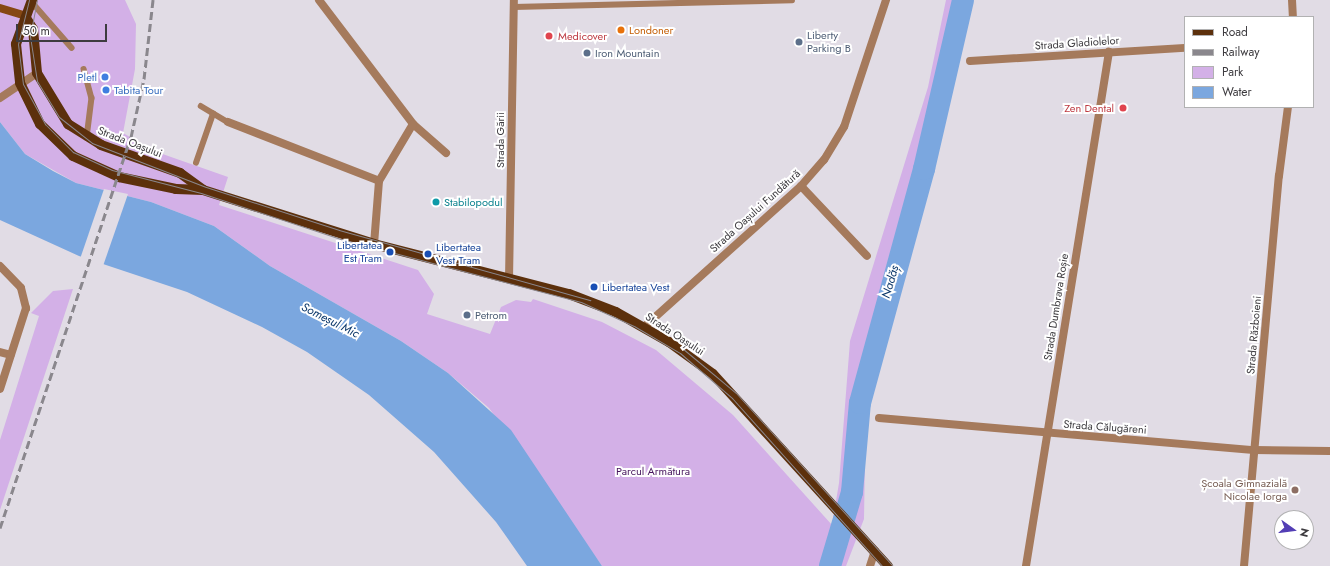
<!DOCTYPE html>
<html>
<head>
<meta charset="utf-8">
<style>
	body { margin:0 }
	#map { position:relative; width:1330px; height:566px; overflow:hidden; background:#e1dce5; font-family:Jost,sans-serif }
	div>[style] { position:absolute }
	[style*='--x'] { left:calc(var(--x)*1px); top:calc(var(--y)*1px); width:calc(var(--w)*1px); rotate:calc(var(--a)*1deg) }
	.green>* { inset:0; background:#d3b0e7 }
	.water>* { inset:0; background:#7ba7df }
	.pier>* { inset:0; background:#e1dce5 }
	.river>* { height:22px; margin:-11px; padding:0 11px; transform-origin:11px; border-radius:11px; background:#7ba7df }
	.service>* { height:5.5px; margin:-2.75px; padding:0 2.75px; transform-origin:2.75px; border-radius:2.75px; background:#a57a5c }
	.minor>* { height:8px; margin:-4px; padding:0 4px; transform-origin:4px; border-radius:4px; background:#a57a5c }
	.tertiary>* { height:8px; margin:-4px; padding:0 4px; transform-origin:4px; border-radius:4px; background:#a57a5c }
	.secondary>* { height:8px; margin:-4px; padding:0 4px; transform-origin:4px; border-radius:4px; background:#864813 }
	.primary>* { height:10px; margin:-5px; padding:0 5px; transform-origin:5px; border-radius:5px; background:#5c300c }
	.tram>* { height:1px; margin:-0.5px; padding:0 0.5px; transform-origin:0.5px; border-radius:0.5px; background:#8a878d }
	.rail>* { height:3px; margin-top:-1.5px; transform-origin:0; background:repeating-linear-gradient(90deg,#8a878d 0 8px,transparent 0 12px) }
	.dots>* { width:11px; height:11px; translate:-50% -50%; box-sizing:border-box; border:2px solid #fff; border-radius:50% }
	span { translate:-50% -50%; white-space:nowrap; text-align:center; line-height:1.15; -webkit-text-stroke:4px #fff; paint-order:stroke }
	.food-label { font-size:11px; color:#c56008 }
	.left { translate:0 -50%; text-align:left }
	.health-label { font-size:11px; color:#be3a42 }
	.right { translate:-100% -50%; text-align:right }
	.service-label { font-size:11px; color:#4e5e75 }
	.street-label { font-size:11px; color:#3d3b3f }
	.shop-label { font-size:11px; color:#366cbe }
	.culture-label { font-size:11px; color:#0d838f }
	.transit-label { font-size:11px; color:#164399 }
	.park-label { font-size:11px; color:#46155d }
	.education-label { font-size:11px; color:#785e54 }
	.water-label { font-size:12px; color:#0b376a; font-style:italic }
	.legend { position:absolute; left:1184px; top:16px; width:130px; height:92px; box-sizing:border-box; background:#fff; border:1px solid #b1b1b2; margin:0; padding:5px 7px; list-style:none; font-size:12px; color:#3d3b3f }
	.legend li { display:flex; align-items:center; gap:8px; height:20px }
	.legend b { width:20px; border:1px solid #b1b1b2 }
	.north { position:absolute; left:1274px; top:510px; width:40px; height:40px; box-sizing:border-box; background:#fff; border:1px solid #b1b1b2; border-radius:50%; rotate:104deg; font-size:11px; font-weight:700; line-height:16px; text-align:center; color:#3d3b3f }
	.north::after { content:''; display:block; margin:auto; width:14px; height:18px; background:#533eb5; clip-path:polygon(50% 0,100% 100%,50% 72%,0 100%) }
	.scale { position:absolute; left:16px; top:24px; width:91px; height:18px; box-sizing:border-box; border:2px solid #3d3b3f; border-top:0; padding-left:5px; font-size:12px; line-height:14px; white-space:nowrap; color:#3d3b3f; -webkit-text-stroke:3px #fff; paint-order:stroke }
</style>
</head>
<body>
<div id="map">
	<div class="green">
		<i style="clip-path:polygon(0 0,125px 0,136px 24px,135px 69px,123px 133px,154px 151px,228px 177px,219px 205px,418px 270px,434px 294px,427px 314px,490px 334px,501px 307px,516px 300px,531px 302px,533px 299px,602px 322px,656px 350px,733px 415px,832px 525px,839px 483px,850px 341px,928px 87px,946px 0,971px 0,914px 225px,866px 394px,864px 519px,846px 566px,602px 566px,489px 408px,448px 373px,401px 341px,270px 266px,214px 226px,151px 202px,76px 183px,25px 154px,0 122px)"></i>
		<i style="clip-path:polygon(73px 289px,0 510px,0 440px,39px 316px,31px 313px,53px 291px)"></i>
	</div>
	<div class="water">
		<i style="clip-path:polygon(0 122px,25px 154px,53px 171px,76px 183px,151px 202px,214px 226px,270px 266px,401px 341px,448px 373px,511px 430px,602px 566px,527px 566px,496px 522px,434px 452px,369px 395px,307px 352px,262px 327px,187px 292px,79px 256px,0 220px)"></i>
	</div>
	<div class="pier">
		<i style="clip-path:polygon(104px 189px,128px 194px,103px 266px,80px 259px)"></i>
	</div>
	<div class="river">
		<i style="--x:830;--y:566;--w:77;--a:-73.4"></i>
		<i style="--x:852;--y:492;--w:89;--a:-84.9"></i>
		<i style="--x:860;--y:403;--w:243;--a:-74.7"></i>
		<i style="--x:924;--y:169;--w:173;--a:-77"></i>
	</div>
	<div class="service">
		<i style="--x:31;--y:1;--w:62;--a:48.9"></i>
		<i style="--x:514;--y:7;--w:278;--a:-1.4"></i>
		<i style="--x:84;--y:69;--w:30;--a:75"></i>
		<i style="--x:92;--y:98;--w:40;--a:97.1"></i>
		<i style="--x:201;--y:106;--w:31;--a:31"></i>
		<i style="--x:196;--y:163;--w:52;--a:-70.9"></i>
	</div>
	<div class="minor">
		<i style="--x:319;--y:0;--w:156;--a:52.8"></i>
		<i style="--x:413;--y:124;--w:44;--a:41.3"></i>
		<i style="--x:1292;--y:0;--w:17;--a:87"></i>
		<i style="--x:970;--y:61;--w:215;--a:-3.5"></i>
		<i style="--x:228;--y:122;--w:162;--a:21.3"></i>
		<i style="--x:379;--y:181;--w:63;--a:94.5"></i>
		<i style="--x:379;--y:181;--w:66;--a:-59.2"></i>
		<i style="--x:801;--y:186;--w:96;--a:46.7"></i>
		<i style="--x:644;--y:327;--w:211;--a:-41.9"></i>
		<i style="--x:801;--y:186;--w:35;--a:-49"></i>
		<i style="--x:824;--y:160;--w:39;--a:-59"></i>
		<i style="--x:844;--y:127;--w:134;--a:-71.7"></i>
		<i style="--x:0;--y:352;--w:11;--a:15"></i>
		<i style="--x:879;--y:418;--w:376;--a:4.9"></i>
		<i style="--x:1254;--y:450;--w:76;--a:0.8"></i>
		<i style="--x:1026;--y:566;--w:521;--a:-80.83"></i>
		<i style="--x:1244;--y:566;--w:392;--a:-84.9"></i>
		<i style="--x:1279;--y:176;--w:70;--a:-82.6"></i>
	</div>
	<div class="tertiary">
		<i style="--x:0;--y:98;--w:45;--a:-34"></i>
		<i style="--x:0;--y:266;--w:30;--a:46"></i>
		<i style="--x:21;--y:288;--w:21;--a:76"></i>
		<i style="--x:26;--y:308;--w:85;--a:107.8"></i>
		<i style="--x:509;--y:279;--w:279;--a:-89"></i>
		<i style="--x:870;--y:566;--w:16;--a:-72"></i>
	</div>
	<div class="secondary">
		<i style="--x:0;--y:8;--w:28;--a:17"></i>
	</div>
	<div class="primary">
		<i style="--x:32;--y:0;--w:47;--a:110"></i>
		<i style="--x:16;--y:44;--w:39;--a:84"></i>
		<i style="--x:20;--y:83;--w:46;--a:64"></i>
		<i style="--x:40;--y:124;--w:46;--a:44.1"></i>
		<i style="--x:73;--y:156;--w:51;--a:24.5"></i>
		<i style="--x:119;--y:177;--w:58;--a:11.9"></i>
		<i style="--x:176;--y:189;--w:27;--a:2"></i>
		<i style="--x:203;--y:190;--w:179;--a:17.5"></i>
		<i style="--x:374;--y:244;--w:201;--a:14.4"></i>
		<i style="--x:569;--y:294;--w:50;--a:21"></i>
		<i style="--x:616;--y:312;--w:61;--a:29.5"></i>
		<i style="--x:669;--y:342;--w:54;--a:36"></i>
		<i style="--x:713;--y:374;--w:260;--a:47.7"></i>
		<i style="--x:26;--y:18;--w:13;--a:58"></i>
		<i style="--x:33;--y:29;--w:44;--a:84.8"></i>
		<i style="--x:37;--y:73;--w:60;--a:58.7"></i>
		<i style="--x:68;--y:124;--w:39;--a:32"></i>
		<i style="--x:101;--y:145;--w:84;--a:19.5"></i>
		<i style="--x:180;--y:173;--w:29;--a:36"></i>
	</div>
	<div class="tram">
		<i style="--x:29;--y:0;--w:45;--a:104"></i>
		<i style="--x:18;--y:44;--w:40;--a:82.9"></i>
		<i style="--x:23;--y:84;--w:46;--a:61.2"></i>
		<i style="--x:45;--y:124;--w:40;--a:45"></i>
		<i style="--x:73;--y:152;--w:43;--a:24.8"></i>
		<i style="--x:112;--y:170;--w:92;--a:14.5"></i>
		<i style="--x:201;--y:193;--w:147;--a:18.2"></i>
		<i style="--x:341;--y:239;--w:248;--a:14.7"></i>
		<i style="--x:581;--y:302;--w:58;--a:24.4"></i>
		<i style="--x:634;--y:326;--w:53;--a:30.4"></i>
		<i style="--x:680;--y:353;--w:69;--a:40.9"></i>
		<i style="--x:732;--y:398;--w:225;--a:48.2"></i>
		<i style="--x:37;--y:0;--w:37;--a:101"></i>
		<i style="--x:30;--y:36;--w:46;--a:81.2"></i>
		<i style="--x:37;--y:81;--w:42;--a:58.6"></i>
		<i style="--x:59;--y:117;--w:42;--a:38.2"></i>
		<i style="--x:92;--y:143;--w:122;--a:21.1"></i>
		<i style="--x:206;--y:187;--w:140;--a:17.9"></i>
		<i style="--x:339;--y:230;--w:261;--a:15.6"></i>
		<i style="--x:682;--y:348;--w:70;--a:39.8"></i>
		<i style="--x:736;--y:393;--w:234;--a:47.8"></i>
	</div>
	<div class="rail">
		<i style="--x:0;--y:528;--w:412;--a:-71.5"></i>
		<i style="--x:131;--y:137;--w:59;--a:-77.4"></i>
		<i style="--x:144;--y:79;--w:80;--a:-83.5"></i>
	</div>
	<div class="dots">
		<i style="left:621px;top:30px;background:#e8710a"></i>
		<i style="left:549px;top:36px;background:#e0444e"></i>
		<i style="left:799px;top:42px;background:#5c6f8a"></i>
		<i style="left:587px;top:53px;background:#5c6f8a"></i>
		<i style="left:105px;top:77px;background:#3f7fe0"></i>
		<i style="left:106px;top:90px;background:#3f7fe0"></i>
		<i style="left:1123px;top:108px;background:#e0444e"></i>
		<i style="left:436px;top:202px;background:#0f9aa8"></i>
		<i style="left:390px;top:252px;background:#1a4fb4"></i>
		<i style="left:428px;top:254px;background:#1a4fb4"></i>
		<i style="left:594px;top:287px;background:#1a4fb4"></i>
		<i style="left:467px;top:315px;background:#5c6f8a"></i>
		<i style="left:1295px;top:490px;background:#8d6e63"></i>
	</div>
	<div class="food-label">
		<span class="left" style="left:629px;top:30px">Londoner</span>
	</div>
	<div class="health-label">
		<span class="left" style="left:558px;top:36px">Medicover</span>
		<span class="right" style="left:1114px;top:108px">Zen Dental</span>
	</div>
	<div class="service-label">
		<span class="left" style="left:807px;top:42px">Liberty<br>Parking B</span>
		<span class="left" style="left:595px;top:53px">Iron Mountain</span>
		<span class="left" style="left:475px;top:315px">Petrom</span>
	</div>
	<div class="street-label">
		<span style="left:1077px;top:43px;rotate:-4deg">Strada Gladiolelor</span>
		<span style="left:500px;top:140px;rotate:-90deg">Strada Gării</span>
		<span style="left:130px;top:142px;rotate:21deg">Strada Oașului</span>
		<span style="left:755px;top:211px;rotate:-42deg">Strada Oașului Fundătură</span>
		<span style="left:1056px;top:307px;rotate:-81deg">Strada Dumbrava Roșie</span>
		<span style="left:675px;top:334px;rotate:33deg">Strada Oașului</span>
		<span style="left:1254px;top:335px;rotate:-85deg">Strada Războieni</span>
		<span style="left:1105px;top:427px;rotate:4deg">Strada Călugăreni</span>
	</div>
	<div class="shop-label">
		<span class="right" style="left:97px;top:77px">Pletl</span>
		<span class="left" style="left:114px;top:90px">Tabita Tour</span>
	</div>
	<div class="culture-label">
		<span class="left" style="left:444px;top:202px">Stabilopodul</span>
	</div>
	<div class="transit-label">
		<span class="right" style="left:382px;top:252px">Libertatea<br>Est Tram</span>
		<span class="left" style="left:436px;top:254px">Libertatea<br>Vest Tram</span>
		<span class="left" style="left:602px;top:287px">Libertatea Vest</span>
	</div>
	<div class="park-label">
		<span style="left:653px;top:471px">Parcul Armătura</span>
	</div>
	<div class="education-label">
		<span class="right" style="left:1287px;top:490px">Școala Gimnazială<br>Nicolae Iorga</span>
	</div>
	<div class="water-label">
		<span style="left:891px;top:282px;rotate:-74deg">Nadăș</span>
		<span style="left:330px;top:321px;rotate:27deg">Someșul Mic</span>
	</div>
	<ul class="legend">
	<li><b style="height:5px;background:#5c300c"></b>Road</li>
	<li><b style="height:5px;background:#8a878d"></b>Railway</li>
	<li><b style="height:11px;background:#d3b0e7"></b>Park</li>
	<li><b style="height:11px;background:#7ba7df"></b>Water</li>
	</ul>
	<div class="north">N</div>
	<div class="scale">50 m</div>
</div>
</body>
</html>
